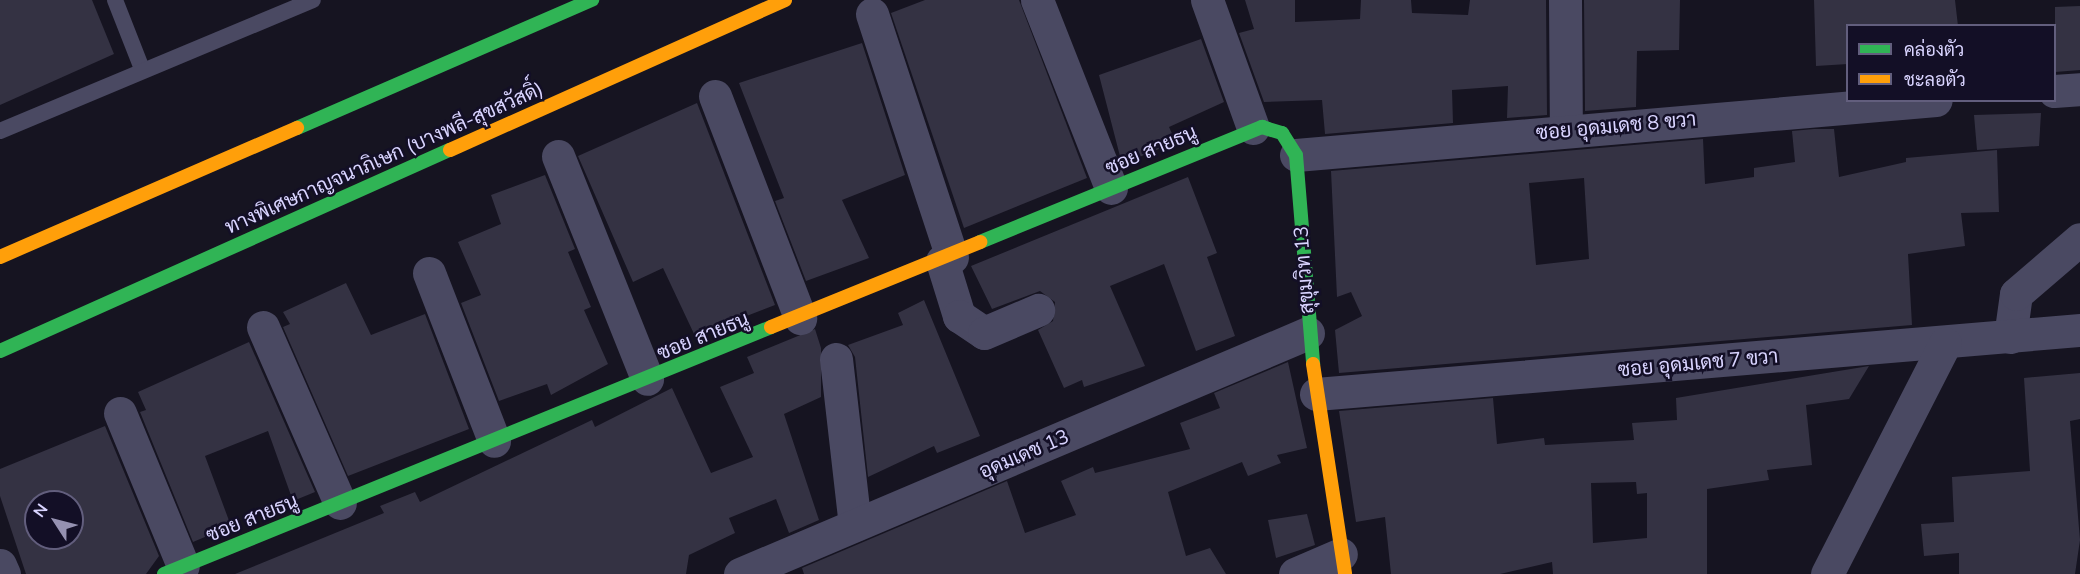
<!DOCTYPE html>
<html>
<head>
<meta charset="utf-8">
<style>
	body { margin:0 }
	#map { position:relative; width:2080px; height:574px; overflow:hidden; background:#161421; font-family:"Nunito Sans",Sarabun,sans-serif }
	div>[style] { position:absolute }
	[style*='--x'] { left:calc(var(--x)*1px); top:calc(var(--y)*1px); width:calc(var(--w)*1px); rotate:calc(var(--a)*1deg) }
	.building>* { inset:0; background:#343243 }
	.lane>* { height:16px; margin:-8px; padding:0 8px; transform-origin:8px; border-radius:8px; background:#4a4962 }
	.street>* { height:33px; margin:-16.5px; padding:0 16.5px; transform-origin:16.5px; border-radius:16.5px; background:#4a4962 }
	.fast>* { height:14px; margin:-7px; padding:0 7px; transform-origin:7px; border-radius:7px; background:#30b455 }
	.slow>* { height:14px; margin:-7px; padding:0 7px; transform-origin:7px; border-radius:7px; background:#ff9f0a }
	span { translate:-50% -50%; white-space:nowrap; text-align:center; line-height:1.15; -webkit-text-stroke:5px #130f26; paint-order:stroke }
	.street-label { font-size:20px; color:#d9d4ff }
	.legend { position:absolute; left:1846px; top:24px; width:210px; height:78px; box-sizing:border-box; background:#130f26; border:2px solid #625e7d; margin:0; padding:8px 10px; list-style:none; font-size:18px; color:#d9d4ff }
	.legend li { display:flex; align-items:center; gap:12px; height:30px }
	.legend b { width:30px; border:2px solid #625e7d }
	.north { position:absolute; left:24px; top:490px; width:60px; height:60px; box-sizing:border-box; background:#130f26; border:2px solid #625e7d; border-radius:50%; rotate:306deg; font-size:16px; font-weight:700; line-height:24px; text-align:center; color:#d9d4ff }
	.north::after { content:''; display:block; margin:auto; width:21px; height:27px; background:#9591b1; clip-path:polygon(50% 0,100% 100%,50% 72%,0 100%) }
</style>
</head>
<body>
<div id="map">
	<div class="building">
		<i style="clip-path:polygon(0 0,92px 0,114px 54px,0 105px)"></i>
		<i style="clip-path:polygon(925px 0,1019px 0,1087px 178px,964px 228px,891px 13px)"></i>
		<i style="clip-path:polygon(1245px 0,1295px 0,1295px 22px,1360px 19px,1361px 0,1411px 0,1412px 13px,1468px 15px,1470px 0,1546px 0,1547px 115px,1507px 118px,1508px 86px,1452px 90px,1453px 123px,1325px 134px,1322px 100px,1264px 102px,1239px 33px,1254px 29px)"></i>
		<i style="clip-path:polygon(1584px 0,1680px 0,1679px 50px,1637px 51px,1636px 107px,1585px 111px)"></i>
		<i style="clip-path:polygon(1814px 0,1955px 0,1958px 26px,1848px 26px,1848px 64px,1816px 66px)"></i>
		<i style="clip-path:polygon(2080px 6px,2080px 70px,2055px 72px,2055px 7px)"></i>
		<i style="clip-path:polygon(1201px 39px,1224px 102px,1169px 127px,1176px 142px,1122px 164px,1099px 75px)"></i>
		<i style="clip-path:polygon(862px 43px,905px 175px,842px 200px,869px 258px,806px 281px,775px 201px,784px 198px,739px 83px)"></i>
		<i style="clip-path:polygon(697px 103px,775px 305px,695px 336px,663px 268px,633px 282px,578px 156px)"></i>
		<i style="clip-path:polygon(2041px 113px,2039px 146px,1977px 150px,1974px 115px)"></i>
		<i style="clip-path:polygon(evenodd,1814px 129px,1834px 129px,1839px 177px,1906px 162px,1906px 158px,1997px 150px,1999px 212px,1961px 213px,1965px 246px,1908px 254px,1912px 325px,1339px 373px,1335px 330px,1362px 316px,1351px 292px,1337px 297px,1331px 171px,1703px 139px,1705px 184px,1754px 177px,1754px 168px,1795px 162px,1792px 131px,1814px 129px,1584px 178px,1589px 259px,1536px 265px,1529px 183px,1584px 178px)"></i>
		<i style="clip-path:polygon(545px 175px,575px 249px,568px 252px,591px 307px,584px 310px,608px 364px,551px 395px,547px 384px,499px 401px,461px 303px,481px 295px,458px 242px,501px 224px,491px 195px)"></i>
		<i style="clip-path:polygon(1188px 177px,1217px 253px,1207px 257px,1235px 336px,1196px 351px,1164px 264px,1110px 286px,1145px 366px,1084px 387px,1082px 380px,1064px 388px,1038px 330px,1053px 321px,1055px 302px,1040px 291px,992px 309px,971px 266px)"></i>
		<i style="clip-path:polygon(346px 283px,371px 335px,425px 314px,469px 429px,348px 476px,283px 327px,290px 324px,283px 312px)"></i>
		<i style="clip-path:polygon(924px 300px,980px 436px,937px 453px,934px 446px,868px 477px,855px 357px,848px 345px,903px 325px,898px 313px)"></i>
		<i style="clip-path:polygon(815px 329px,821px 348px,821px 397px,784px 414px,819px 520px,789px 533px,776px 499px,729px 518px,735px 533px,689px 555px,686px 574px,235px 574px,384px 513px,380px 506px,415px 492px,420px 502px,592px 420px,595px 427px,672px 388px,711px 473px,753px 457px,720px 387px,754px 373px,747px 357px)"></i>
		<i style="clip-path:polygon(249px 342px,315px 492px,293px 501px,268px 431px,205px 456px,231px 526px,193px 542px,140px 412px,146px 410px,138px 392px)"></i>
		<i style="clip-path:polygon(1288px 362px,1307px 448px,1277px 455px,1281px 463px,1248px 476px,1242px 462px,1168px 492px,1186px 556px,1210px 548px,1226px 574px,804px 574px,802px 568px,1007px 481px,1025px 533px,1076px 515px,1061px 481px,1093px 467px,1095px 473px,1190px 449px,1180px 423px,1220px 408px,1214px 393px)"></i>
		<i style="clip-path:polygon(evenodd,1869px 366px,1849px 399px,1806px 405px,1812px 465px,1767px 470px,1769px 480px,1707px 489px,1707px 574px,1553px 574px,1552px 562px,1500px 574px,1391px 574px,1385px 517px,1356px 522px,1339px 411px,1493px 398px,1497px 444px,1544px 438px,1545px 445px,1634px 440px,1632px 423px,1677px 420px,1676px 398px,1869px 366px,1636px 482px,1637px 494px,1647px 493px,1647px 538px,1593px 543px,1591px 483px,1636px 482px)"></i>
		<i style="clip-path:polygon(2080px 373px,2080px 419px,2070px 421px,2080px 540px,2075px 574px,1959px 574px,1959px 553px,1924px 556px,1921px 524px,1954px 522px,1952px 477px,2030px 471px,2024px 378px)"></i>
		<i style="clip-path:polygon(evenodd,105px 426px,159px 556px,146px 574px,26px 574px,0 496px,0 469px,105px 426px,36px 502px,72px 502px,72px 538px,36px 538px,36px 502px)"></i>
		<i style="clip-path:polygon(1307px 514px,1315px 545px,1276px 558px,1268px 520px)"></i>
	</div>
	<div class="lane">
		<i style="--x:115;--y:0;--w:74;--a:68.6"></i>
		<i style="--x:0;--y:131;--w:339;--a:-22.7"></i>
	</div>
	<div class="street">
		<i style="--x:1037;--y:0;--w:202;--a:68.5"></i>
		<i style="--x:1207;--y:0;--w:136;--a:70.2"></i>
		<i style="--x:1565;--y:0;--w:130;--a:89.6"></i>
		<i style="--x:872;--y:14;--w:256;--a:71.8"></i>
		<i style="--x:2054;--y:91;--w:26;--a:-4"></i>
		<i style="--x:715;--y:96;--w:238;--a:69"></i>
		<i style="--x:1296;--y:155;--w:642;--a:-4.91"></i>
		<i style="--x:558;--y:156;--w:240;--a:68.2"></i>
		<i style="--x:942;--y:261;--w:58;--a:72.8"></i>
		<i style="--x:959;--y:316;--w:30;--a:34"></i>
		<i style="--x:984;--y:333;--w:59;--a:-23.1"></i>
		<i style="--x:429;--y:273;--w:180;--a:68.8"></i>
		<i style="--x:263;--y:327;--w:192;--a:66.4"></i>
		<i style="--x:2010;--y:337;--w:43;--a:-82.1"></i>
		<i style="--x:2016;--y:294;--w:84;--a:-40.7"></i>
		<i style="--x:836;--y:359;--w:167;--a:83.5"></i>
		<i style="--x:1316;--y:394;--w:767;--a:-4.79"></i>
		<i style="--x:120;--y:413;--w:165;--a:67.6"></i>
		<i style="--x:0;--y:565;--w:10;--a:66"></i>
		<i style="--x:740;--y:574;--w:617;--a:-22.99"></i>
		<i style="--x:1295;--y:574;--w:50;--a:-23.5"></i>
		<i style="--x:1827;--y:574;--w:259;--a:-62.9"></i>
	</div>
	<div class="fast">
		<i style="--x:297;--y:128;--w:322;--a:-23.5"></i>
		<i style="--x:980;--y:242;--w:305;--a:-22.2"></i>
		<i style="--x:1262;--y:127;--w:21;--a:17"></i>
		<i style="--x:1282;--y:133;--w:26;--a:58"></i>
		<i style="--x:1296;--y:155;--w:210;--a:85.3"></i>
		<i style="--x:0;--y:351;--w:493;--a:-24.1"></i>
		<i style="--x:164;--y:574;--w:655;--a:-22.14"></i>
	</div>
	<div class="slow">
		<i style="--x:450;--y:150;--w:367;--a:-24.1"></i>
		<i style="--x:0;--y:257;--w:324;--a:-23.5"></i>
		<i style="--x:771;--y:327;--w:226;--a:-22.1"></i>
		<i style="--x:1313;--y:364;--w:212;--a:81.3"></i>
	</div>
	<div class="street-label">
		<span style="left:1616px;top:126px;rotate:-5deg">ซอย อุดมเดช 8 ขวา</span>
		<span style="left:1151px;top:150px;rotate:-23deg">ซอย สายธนู</span>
		<span style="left:384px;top:158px;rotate:-24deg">ทางพิเศษกาญจนาภิเษก (บางพลี-สุขสวัสดิ์)</span>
		<span style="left:1304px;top:270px;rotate:-94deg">สุขุมวิท 13</span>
		<span style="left:703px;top:336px;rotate:-22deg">ซอย สายธนู</span>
		<span style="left:1698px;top:363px;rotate:-5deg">ซอย อุดมเดช 7 ขวา</span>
		<span style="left:1024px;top:454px;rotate:-23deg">อุดมเดช 13</span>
		<span style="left:252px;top:518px;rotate:-22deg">ซอย สายธนู</span>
	</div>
	<ul class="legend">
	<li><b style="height:8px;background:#30b455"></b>คล่องตัว</li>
	<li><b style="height:8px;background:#ff9f0a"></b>ชะลอตัว</li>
	</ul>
	<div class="north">N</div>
</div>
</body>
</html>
